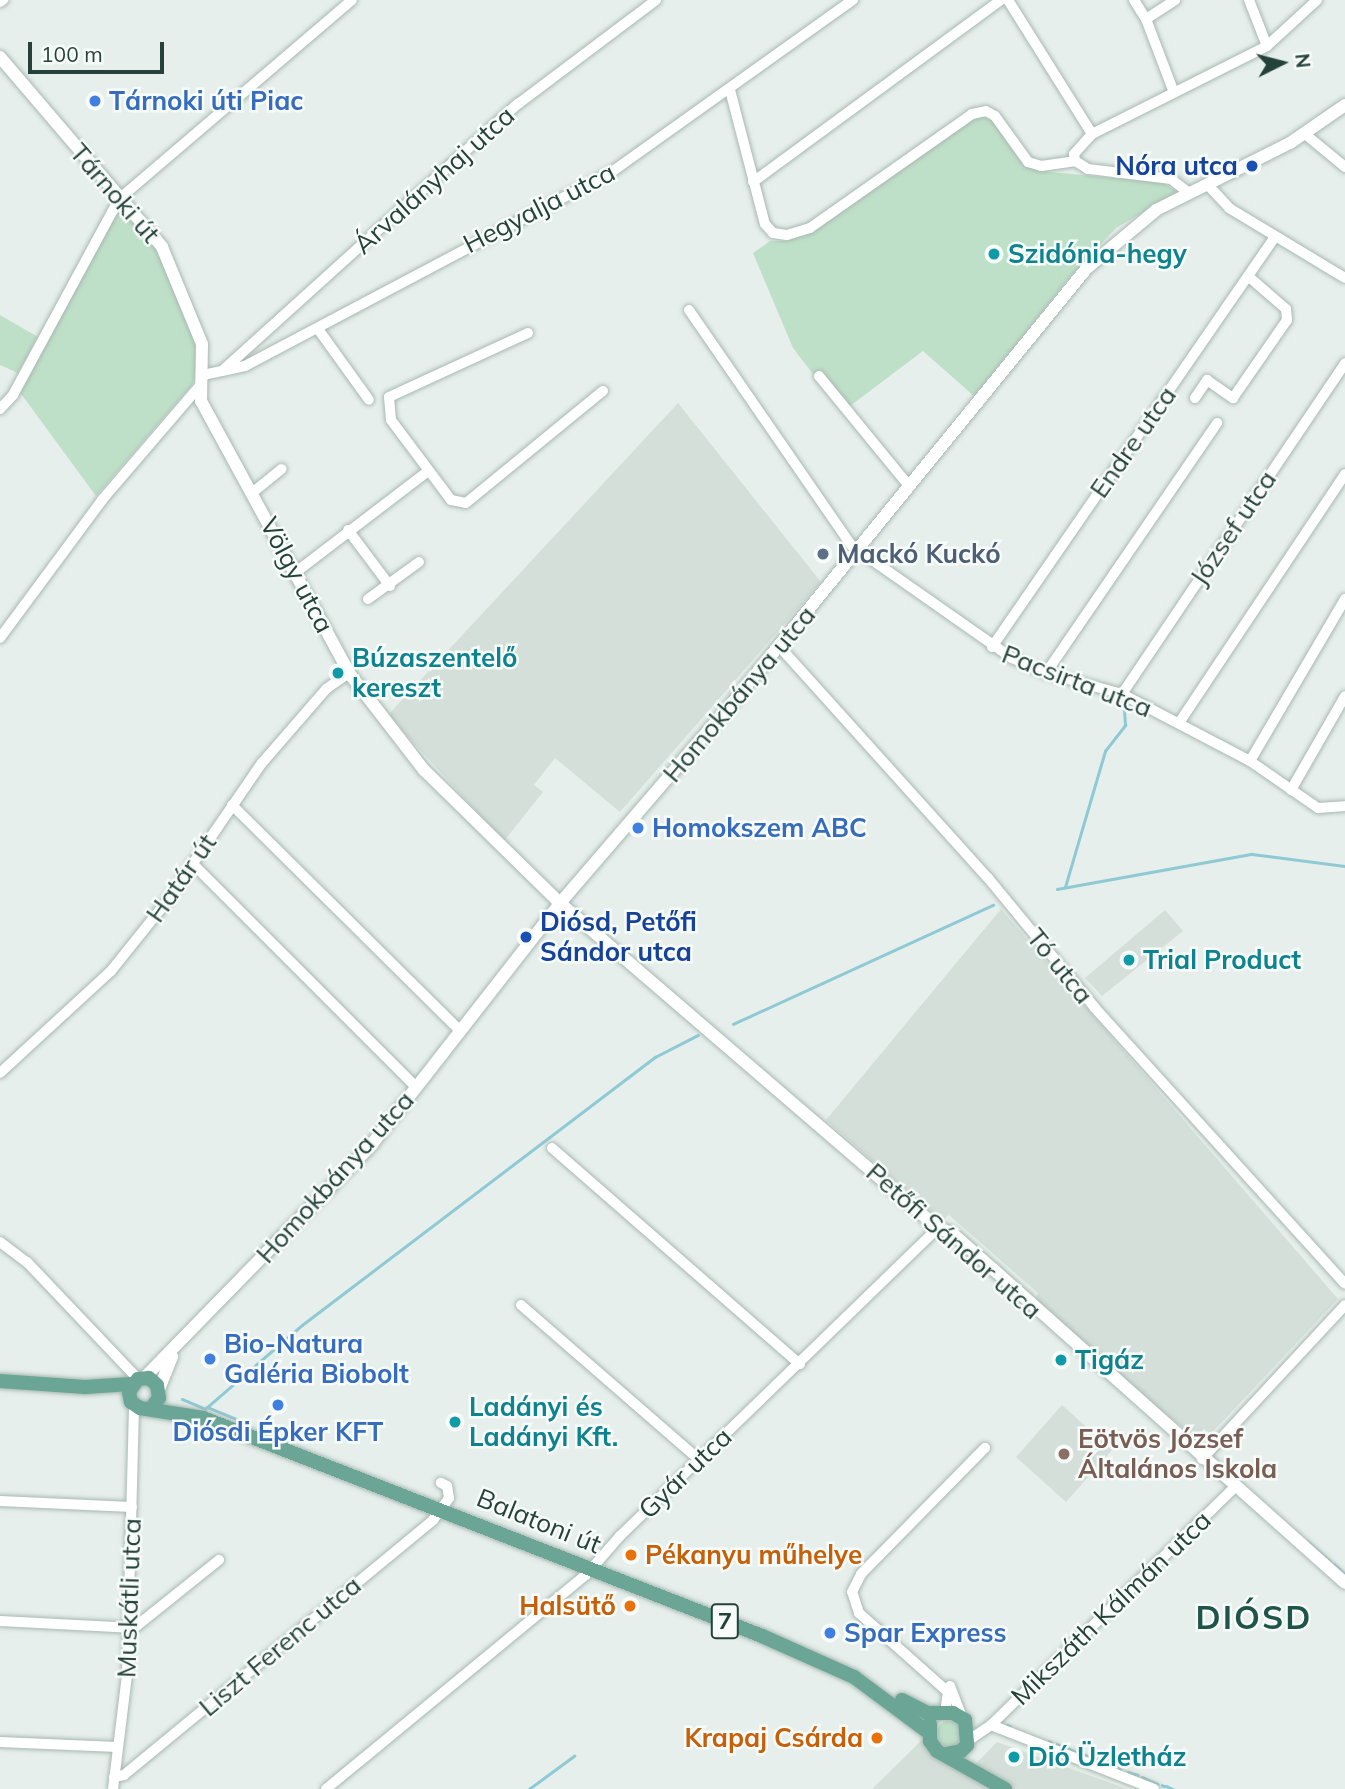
<!DOCTYPE html>
<html>
<head>
<meta charset="utf-8">
<style>
	body { margin:0 }
	#map { position:relative; width:1345px; height:1789px; overflow:hidden; background:#e6efeb; font-family:Mulish,sans-serif }
	div>[style] { position:absolute }
	[style*='--x'] { left:calc(var(--x)*1px); top:calc(var(--y)*1px); width:calc(var(--w)*1px); rotate:calc(var(--a)*1deg) }
	.built>* { inset:0; background:#d4dfda }
	.green>* { inset:0; background:#bfe0c8 }
	.round { border-radius:50% }
	.stream>* { height:2.5px; margin:-1.25px; padding:0 1.25px; transform-origin:1.25px; border-radius:1.25px; background:#8ec9d4 }
	.roads { filter:drop-shadow(0 0 2px #a8b8b2) drop-shadow(0 0 2px #a8b8b2) }
	.minor>* { height:10px; margin:-5px; padding:0 5px; transform-origin:5px; border-radius:5px; background:#fff }
	.tertiary>* { height:12px; margin:-6px; padding:0 6px; transform-origin:6px; border-radius:6px; background:#fff }
	.primary>* { height:14px; margin:-7px; padding:0 7px; transform-origin:7px; border-radius:7px; background:#6aa596 }
	.dots>* { width:19px; height:19px; translate:-50% -50%; box-sizing:border-box; border:4px solid #f7fbf9; border-radius:50% }
	span { translate:-50% -50%; white-space:nowrap; text-align:center; line-height:1.15; -webkit-text-stroke:5px #f7fbf9; paint-order:stroke }
	.shield-label span { padding:2px 5px; background:#f7fbf9; border:2px solid; border-radius:5px; -webkit-text-stroke-width:0 }
	.shield-label { font-size:24px; color:#24423a; font-weight:700 }
	.shop-label { font-size:26px; color:#366cbe; font-weight:700 }
	.left { translate:0 -50%; text-align:left }
	.transit-label { font-size:26px; color:#164399; font-weight:700 }
	.right { translate:-100% -50%; text-align:right }
	.street-label { font-size:26px; color:#24423a }
	.culture-label { font-size:26px; color:#0d838f; font-weight:700 }
	.service-label { font-size:26px; color:#4e5e75; font-weight:700 }
	.education-label { font-size:26px; color:#785e54; font-weight:700 }
	.food-label { font-size:26px; color:#c56008; font-weight:700 }
	.district-label { font-size:33px; color:#1f5548; font-weight:700; letter-spacing:2px }
	.north { position:absolute; left:1247px; top:28px; width:70px; height:70px; -webkit-text-stroke:5px #f7fbf9; paint-order:stroke; rotate:84deg; font-size:19px; font-weight:700; line-height:28px; text-align:center; color:#24423a }
	.north::after { content:''; display:block; margin:auto; width:24px; height:32px; background:#24423a; clip-path:polygon(50% 0,100% 100%,50% 72%,0 100%) }
	.scale { position:absolute; left:28px; top:42px; width:136px; height:32px; box-sizing:border-box; border:4px solid #24423a; border-top:0; padding-left:9px; font-size:21px; line-height:24px; white-space:nowrap; color:#24423a; -webkit-text-stroke:5px #f7fbf9; paint-order:stroke }
</style>
</head>
<body>
<div id="map">
	<div class="built">
		<i style="clip-path:polygon(678px 403px,821px 582px,620px 812px,555px 758px,534px 785px,543px 792px,504px 841px,388px 715px)"></i>
		<i style="clip-path:polygon(1001px 909px,1338px 1299px,1203px 1442px,1148px 1401px,1035px 1301px,1038px 1293px,949px 1215px,942px 1221px,826px 1120px)"></i>
		<i style="clip-path:polygon(1165px 910px,1183px 931px,1102px 996px,1085px 978px)"></i>
		<i style="clip-path:polygon(1062px 1405px,1112px 1450px,1066px 1502px,1016px 1457px)"></i>
		<i style="clip-path:polygon(925px 1737px,972px 1768px,997px 1742px,1127px 1789px,872px 1789px)"></i>
	</div>
	<div class="green">
		<i style="clip-path:polygon(973px 114px,994px 121px,1018px 158px,1041px 171px,1163px 183px,1178px 192px,1116px 228px,1070px 277px,975px 397px,923px 351px,842px 412px,793px 348px,753px 253px,770px 241px,787px 241px,811px 232px)"></i>
		<i style="clip-path:polygon(119px 209px,156px 246px,173px 278px,197px 347px,197px 371px,192px 385px,96px 496px,19px 391px)"></i>
		<i style="clip-path:polygon(0 315px,38px 337px,18px 373px,0 365px)"></i>
		<i class="round" style="left:936px;top:1721px;width:26px;height:26px"></i>
	</div>
	<div class="stream">
		<i style="--x:1065;--y:887;--w:142;--a:-73.6"></i>
		<i style="--x:1105;--y:751;--w:33;--a:-52"></i>
		<i style="--x:1125;--y:725;--w:26;--a:-94"></i>
		<i style="--x:1057;--y:889;--w:198;--a:-10.2"></i>
		<i style="--x:1252;--y:854;--w:94;--a:7.4"></i>
		<i style="--x:733;--y:1024;--w:286;--a:-24.6"></i>
		<i style="--x:182;--y:1399;--w:25;--a:23"></i>
		<i style="--x:205;--y:1409;--w:128;--a:-40.9"></i>
		<i style="--x:302;--y:1325;--w:443;--a:-37.2"></i>
		<i style="--x:655;--y:1057;--w:48;--a:-27.1"></i>
		<i style="--x:207;--y:1407;--w:35;--a:22"></i>
		<i style="--x:1307;--y:1541;--w:9;--a:41"></i>
		<i style="--x:1315;--y:1548;--w:21;--a:41"></i>
		<i style="--x:1334;--y:1564;--w:15;--a:42"></i>
		<i style="--x:1007;--y:1725;--w:3;--a:18"></i>
		<i style="--x:1049;--y:1741;--w:4;--a:34"></i>
		<i style="--x:1057;--y:1744;--w:4;--a:27"></i>
		<i style="--x:1065;--y:1747;--w:10;--a:24"></i>
		<i style="--x:1082;--y:1754;--w:22;--a:22"></i>
		<i style="--x:1106;--y:1763;--w:4;--a:27"></i>
		<i style="--x:1115;--y:1766;--w:6;--a:31"></i>
		<i style="--x:1128;--y:1772;--w:10;--a:17"></i>
		<i style="--x:1142;--y:1777;--w:17;--a:24"></i>
		<i style="--x:1162;--y:1785;--w:2;--a:27"></i>
		<i style="--x:1166;--y:1786;--w:8;--a:23"></i>
		<i style="--x:529;--y:1789;--w:56;--a:-36.3"></i>
	</div>
	<div class="roads">
		<div class="minor">
			<i style="--x:1008;--y:0;--w:158;--a:57.9"></i>
			<i style="--x:1134;--y:0;--w:22;--a:58"></i>
			<i style="--x:1146;--y:19;--w:76;--a:69.2"></i>
			<i style="--x:1249;--y:0;--w:49;--a:68.6"></i>
			<i style="--x:0;--y:2;--w:4;--a:-34"></i>
			<i style="--x:1146;--y:19;--w:35;--a:-33"></i>
			<i style="--x:730;--y:90;--w:138;--a:75.4"></i>
			<i style="--x:765;--y:224;--w:12;--a:48"></i>
			<i style="--x:773;--y:233;--w:14;--a:8"></i>
			<i style="--x:787;--y:235;--w:24;--a:-17"></i>
			<i style="--x:810;--y:228;--w:198;--a:-35.1"></i>
			<i style="--x:972;--y:114;--w:14;--a:-12"></i>
			<i style="--x:986;--y:111;--w:10;--a:29"></i>
			<i style="--x:995;--y:116;--w:57;--a:54.3"></i>
			<i style="--x:1028;--y:162;--w:14;--a:17"></i>
			<i style="--x:1041;--y:166;--w:34;--a:-8"></i>
			<i style="--x:1305;--y:134;--w:52;--a:39.5"></i>
			<i style="--x:753;--y:182;--w:308;--a:-36.3"></i>
			<i style="--x:1207;--y:184;--w:33;--a:47"></i>
			<i style="--x:1229;--y:208;--w:135;--a:31.1"></i>
			<i style="--x:1189;--y:193;--w:23;--a:-142"></i>
			<i style="--x:1171;--y:179;--w:84;--a:-173.1"></i>
			<i style="--x:1088;--y:169;--w:15;--a:-148"></i>
			<i style="--x:1075;--y:161;--w:7;--a:-98"></i>
			<i style="--x:1074;--y:154;--w:27;--a:-48"></i>
			<i style="--x:1092;--y:134;--w:196;--a:-26.7"></i>
			<i style="--x:1267;--y:46;--w:68;--a:-42.6"></i>
			<i style="--x:689;--y:310;--w:287;--a:55.4"></i>
			<i style="--x:852;--y:546;--w:195;--a:35"></i>
			<i style="--x:1012;--y:658;--w:37;--a:24"></i>
			<i style="--x:1046;--y:673;--w:79;--a:15.4"></i>
			<i style="--x:1122;--y:694;--w:144;--a:27.6"></i>
			<i style="--x:1250;--y:761;--w:83;--a:34.7"></i>
			<i style="--x:1318;--y:808;--w:27;--a:-4"></i>
			<i style="--x:318;--y:329;--w:87;--a:54.3"></i>
			<i style="--x:528;--y:333;--w:153;--a:155.3"></i>
			<i style="--x:389;--y:397;--w:23;--a:85"></i>
			<i style="--x:391;--y:420;--w:100;--a:53.1"></i>
			<i style="--x:451;--y:500;--w:15;--a:11"></i>
			<i style="--x:466;--y:503;--w:177;--a:-39.3"></i>
			<i style="--x:222;--y:371;--w:399;--a:-42.1"></i>
			<i style="--x:518;--y:104;--w:173;--a:-37"></i>
			<i style="--x:203;--y:375;--w:43;--a:-12.1"></i>
			<i style="--x:245;--y:366;--w:416;--a:-27.9"></i>
			<i style="--x:613;--y:171;--w:295;--a:-35.5"></i>
			<i style="--x:819;--y:376;--w:142;--a:50.7"></i>
			<i style="--x:1195;--y:398;--w:22;--a:-56"></i>
			<i style="--x:1207;--y:380;--w:32;--a:35"></i>
			<i style="--x:1233;--y:398;--w:95;--a:-55.3"></i>
			<i style="--x:1287;--y:320;--w:11;--a:-95"></i>
			<i style="--x:1286;--y:309;--w:50;--a:-139"></i>
			<i style="--x:0;--y:409;--w:19;--a:-47"></i>
			<i style="--x:13;--y:395;--w:223;--a:-61.6"></i>
			<i style="--x:119;--y:199;--w:306;--a:-40.5"></i>
			<i style="--x:252;--y:493;--w:38;--a:-39"></i>
			<i style="--x:348;--y:530;--w:70;--a:53.1"></i>
			<i style="--x:296;--y:572;--w:166;--a:-37.4"></i>
			<i style="--x:368;--y:599;--w:63;--a:-36"></i>
			<i style="--x:0;--y:638;--w:172;--a:-53.5"></i>
			<i style="--x:102;--y:500;--w:149;--a:-49.4"></i>
			<i style="--x:779;--y:646;--w:312;--a:48"></i>
			<i style="--x:988;--y:878;--w:168;--a:50.5"></i>
			<i style="--x:1095;--y:1008;--w:372;--a:47.8"></i>
			<i style="--x:992;--y:647;--w:498;--a:-55.4"></i>
			<i style="--x:1046;--y:673;--w:303;--a:-55.6"></i>
			<i style="--x:1122;--y:694;--w:399;--a:-56"></i>
			<i style="--x:1179;--y:723;--w:299;--a:-56.3"></i>
			<i style="--x:1250;--y:761;--w:188;--a:-59.6"></i>
			<i style="--x:1291;--y:790;--w:108;--a:-60.1"></i>
			<i style="--x:232;--y:805;--w:320;--a:44.7"></i>
			<i style="--x:192;--y:863;--w:317;--a:45"></i>
			<i style="--x:0;--y:1073;--w:151;--a:-42.6"></i>
			<i style="--x:111;--y:971;--w:90;--a:-51.3"></i>
			<i style="--x:167;--y:901;--w:168;--a:-55.5"></i>
			<i style="--x:262;--y:763;--w:98;--a:-49.1"></i>
			<i style="--x:326;--y:689;--w:28;--a:-35"></i>
			<i style="--x:552;--y:1148;--w:329;--a:41.1"></i>
			<i style="--x:0;--y:1242;--w:34;--a:37"></i>
			<i style="--x:27;--y:1262;--w:161;--a:46.5"></i>
			<i style="--x:521;--y:1305;--w:236;--a:41"></i>
			<i style="--x:1202;--y:1459;--w:210;--a:-47.1"></i>
			<i style="--x:0;--y:1501;--w:132;--a:2.6"></i>
			<i style="--x:0;--y:1621;--w:134;--a:3"></i>
			<i style="--x:134;--y:1628;--w:109;--a:-38.7"></i>
			<i style="--x:950;--y:1686;--w:33;--a:69"></i>
			<i style="--x:945;--y:1713;--w:21;--a:-82"></i>
			<i style="--x:948;--y:1692;--w:119;--a:-138.4"></i>
			<i style="--x:859;--y:1613;--w:22;--a:-108"></i>
			<i style="--x:852;--y:1592;--w:20;--a:-63"></i>
			<i style="--x:861;--y:1574;--w:177;--a:-45.5"></i>
			<i style="--x:991;--y:1725;--w:175;--a:21.4"></i>
			<i style="--x:969;--y:1740;--w:27;--a:-34"></i>
			<i style="--x:991;--y:1725;--w:341;--a:-44.3"></i>
			<i style="--x:0;--y:1742;--w:117;--a:2.4"></i>
			<i style="--x:114;--y:1777;--w:10;--a:-11"></i>
			<i style="--x:124;--y:1775;--w:401;--a:-39.5"></i>
			<i style="--x:433;--y:1520;--w:27;--a:-54"></i>
			<i style="--x:449;--y:1498;--w:12;--a:-99"></i>
			<i style="--x:447;--y:1486;--w:7;--a:-153"></i>
			<i style="--x:113;--y:1789;--w:115;--a:-83"></i>
			<i style="--x:127;--y:1675;--w:270;--a:-88.5"></i>
			<i style="--x:326;--y:1789;--w:337;--a:-39.5"></i>
			<i style="--x:586;--y:1575;--w:52;--a:-48.9"></i>
			<i style="--x:620;--y:1536;--w:443;--a:-44.1"></i>
		</div>
		<div class="tertiary">
			<i style="--x:0;--y:57;--w:250;--a:49.5"></i>
			<i style="--x:162;--y:247;--w:105;--a:67.6"></i>
			<i style="--x:202;--y:344;--w:57;--a:91"></i>
			<i style="--x:201;--y:401;--w:310;--a:61.4"></i>
			<i style="--x:349;--y:673;--w:123;--a:52.3"></i>
			<i style="--x:424;--y:770;--w:190;--a:44.4"></i>
			<i style="--x:560;--y:903;--w:499;--a:40.7"></i>
			<i style="--x:938;--y:1228;--w:15;--a:20"></i>
			<i style="--x:952;--y:1233;--w:56;--a:41.4"></i>
			<i style="--x:994;--y:1270;--w:470;--a:41.7"></i>
			<i style="--x:144;--y:1378;--w:327;--a:-45.7"></i>
			<i style="--x:372;--y:1144;--w:306;--a:-52"></i>
			<i style="--x:560;--y:903;--w:265;--a:-49.3"></i>
			<i style="--x:733;--y:702;--w:560;--a:-50.8"></i>
			<i style="--x:1087;--y:268;--w:90;--a:-40"></i>
			<i style="--x:1156;--y:210;--w:150;--a:-26.6"></i>
			<i style="--x:1290;--y:143;--w:67;--a:-34.6"></i>
			<i style="--x:159;--y:1389;--w:35;--a:-68"></i>
		</div>
		<div class="primary">
			<i style="--x:0;--y:1381;--w:85;--a:4"></i>
			<i style="--x:85;--y:1387;--w:46;--a:-3.7"></i>
			<i style="--x:152;--y:1407;--w:11;--a:-52"></i>
			<i style="--x:159;--y:1398;--w:13;--a:-99"></i>
			<i style="--x:157;--y:1385;--w:11;--a:-139"></i>
			<i style="--x:149;--y:1378;--w:11;--a:175"></i>
			<i style="--x:138;--y:1379;--w:16;--a:125"></i>
			<i style="--x:129;--y:1392;--w:10;--a:79"></i>
			<i style="--x:131;--y:1402;--w:11;--a:34"></i>
			<i style="--x:140;--y:1408;--w:64;--a:9"></i>
			<i style="--x:203;--y:1418;--w:600;--a:21.3"></i>
			<i style="--x:762;--y:1636;--w:101;--a:24"></i>
			<i style="--x:854;--y:1677;--w:92;--a:36.6"></i>
			<i style="--x:902;--y:1700;--w:28;--a:27"></i>
			<i style="--x:927;--y:1713;--w:26;--a:0"></i>
			<i style="--x:953;--y:1713;--w:14;--a:30"></i>
			<i style="--x:965;--y:1720;--w:25;--a:85"></i>
			<i style="--x:967;--y:1745;--w:8;--a:135"></i>
			<i style="--x:961;--y:1751;--w:14;--a:168"></i>
			<i style="--x:930;--y:1724;--w:17;--a:90"></i>
			<i style="--x:930;--y:1741;--w:12;--a:55"></i>
			<i style="--x:937;--y:1751;--w:78;--a:29.2"></i>
		</div>
	</div>
	<div class="dots">
		<i style="left:95px;top:101px;background:#3f7fe0"></i>
		<i style="left:1252px;top:166px;background:#1a4fb4"></i>
		<i style="left:994px;top:254px;background:#0f9aa8"></i>
		<i style="left:823px;top:554px;background:#5c6f8a"></i>
		<i style="left:338px;top:673px;background:#0f9aa8"></i>
		<i style="left:638px;top:828px;background:#3f7fe0"></i>
		<i style="left:526px;top:937px;background:#1a4fb4"></i>
		<i style="left:1129px;top:960px;background:#0f9aa8"></i>
		<i style="left:210px;top:1359px;background:#3f7fe0"></i>
		<i style="left:1061px;top:1360px;background:#0f9aa8"></i>
		<i style="left:278px;top:1405px;background:#3f7fe0"></i>
		<i style="left:455px;top:1422px;background:#0f9aa8"></i>
		<i style="left:1064px;top:1454px;background:#8d6e63"></i>
		<i style="left:631px;top:1555px;background:#e8710a"></i>
		<i style="left:630px;top:1606px;background:#e8710a"></i>
		<i style="left:830px;top:1633px;background:#3f7fe0"></i>
		<i style="left:877px;top:1738px;background:#e8710a"></i>
		<i style="left:1014px;top:1757px;background:#0f9aa8"></i>
	</div>
	<div class="shield-label">
		<span style="left:725px;top:1621px">7</span>
	</div>
	<div class="shop-label">
		<span class="left" style="left:109px;top:101px">Tárnoki úti Piac</span>
		<span class="left" style="left:652px;top:828px">Homokszem ABC</span>
		<span class="left" style="left:224px;top:1359px">Bio-Natura<br>Galéria Biobolt</span>
		<span style="left:278px;top:1432px">Diósdi Épker KFT</span>
		<span class="left" style="left:844px;top:1633px">Spar Express</span>
	</div>
	<div class="transit-label">
		<span class="right" style="left:1238px;top:166px">Nóra utca</span>
		<span class="left" style="left:540px;top:937px">Diósd, Petőfi<br>Sándor utca</span>
	</div>
	<div class="street-label">
		<span style="left:434px;top:180px;rotate:-42deg">Árvalányhaj utca</span>
		<span style="left:115px;top:193px;rotate:49deg">Tárnoki út</span>
		<span style="left:539px;top:208px;rotate:-27deg">Hegyalja utca</span>
		<span style="left:1133px;top:442px;rotate:-55deg">Endre utca</span>
		<span style="left:1233px;top:528px;rotate:-56deg">József utca</span>
		<span style="left:297px;top:575px;rotate:62deg">Völgy utca</span>
		<span style="left:1077px;top:681px;rotate:21deg">Pacsirta utca</span>
		<span style="left:739px;top:694px;rotate:-50deg">Homokbánya utca</span>
		<span style="left:181px;top:878px;rotate:-55deg">Határ út</span>
		<span style="left:1060px;top:966px;rotate:51deg">Tó utca</span>
		<span style="left:335px;top:1177px;rotate:-48deg">Homokbánya utca</span>
		<span style="left:954px;top:1241px;rotate:41deg">Petőfi Sándor utca</span>
		<span style="left:685px;top:1473px;rotate:-44deg">Gyár utca</span>
		<span style="left:539px;top:1521px;rotate:22deg">Balatoni út</span>
		<span style="left:129px;top:1598px;rotate:-88deg">Muskátli utca</span>
		<span style="left:1111px;top:1608px;rotate:-44deg">Mikszáth Kálmán utca</span>
		<span style="left:280px;top:1646px;rotate:-40deg">Liszt Ferenc utca</span>
	</div>
	<div class="culture-label">
		<span class="left" style="left:1008px;top:254px">Szidónia-hegy</span>
		<span class="left" style="left:352px;top:673px">Búzaszentelő<br>kereszt</span>
		<span class="left" style="left:1143px;top:960px">Trial Product</span>
		<span class="left" style="left:1075px;top:1360px">Tigáz</span>
		<span class="left" style="left:469px;top:1422px">Ladányi és<br>Ladányi Kft.</span>
		<span class="left" style="left:1028px;top:1757px">Dió Üzletház</span>
	</div>
	<div class="service-label">
		<span class="left" style="left:837px;top:554px">Mackó Kuckó</span>
	</div>
	<div class="education-label">
		<span class="left" style="left:1078px;top:1454px">Eötvös József<br>Általános Iskola</span>
	</div>
	<div class="food-label">
		<span class="left" style="left:645px;top:1555px">Pékanyu műhelye</span>
		<span class="right" style="left:616px;top:1606px">Halsütő</span>
		<span class="right" style="left:863px;top:1738px">Krapaj Csárda</span>
	</div>
	<div class="district-label">
		<span style="left:1254px;top:1617px">DIÓSD</span>
	</div>
	<div class="north">N</div>
	<div class="scale">100 m</div>
</div>
</body>
</html>
